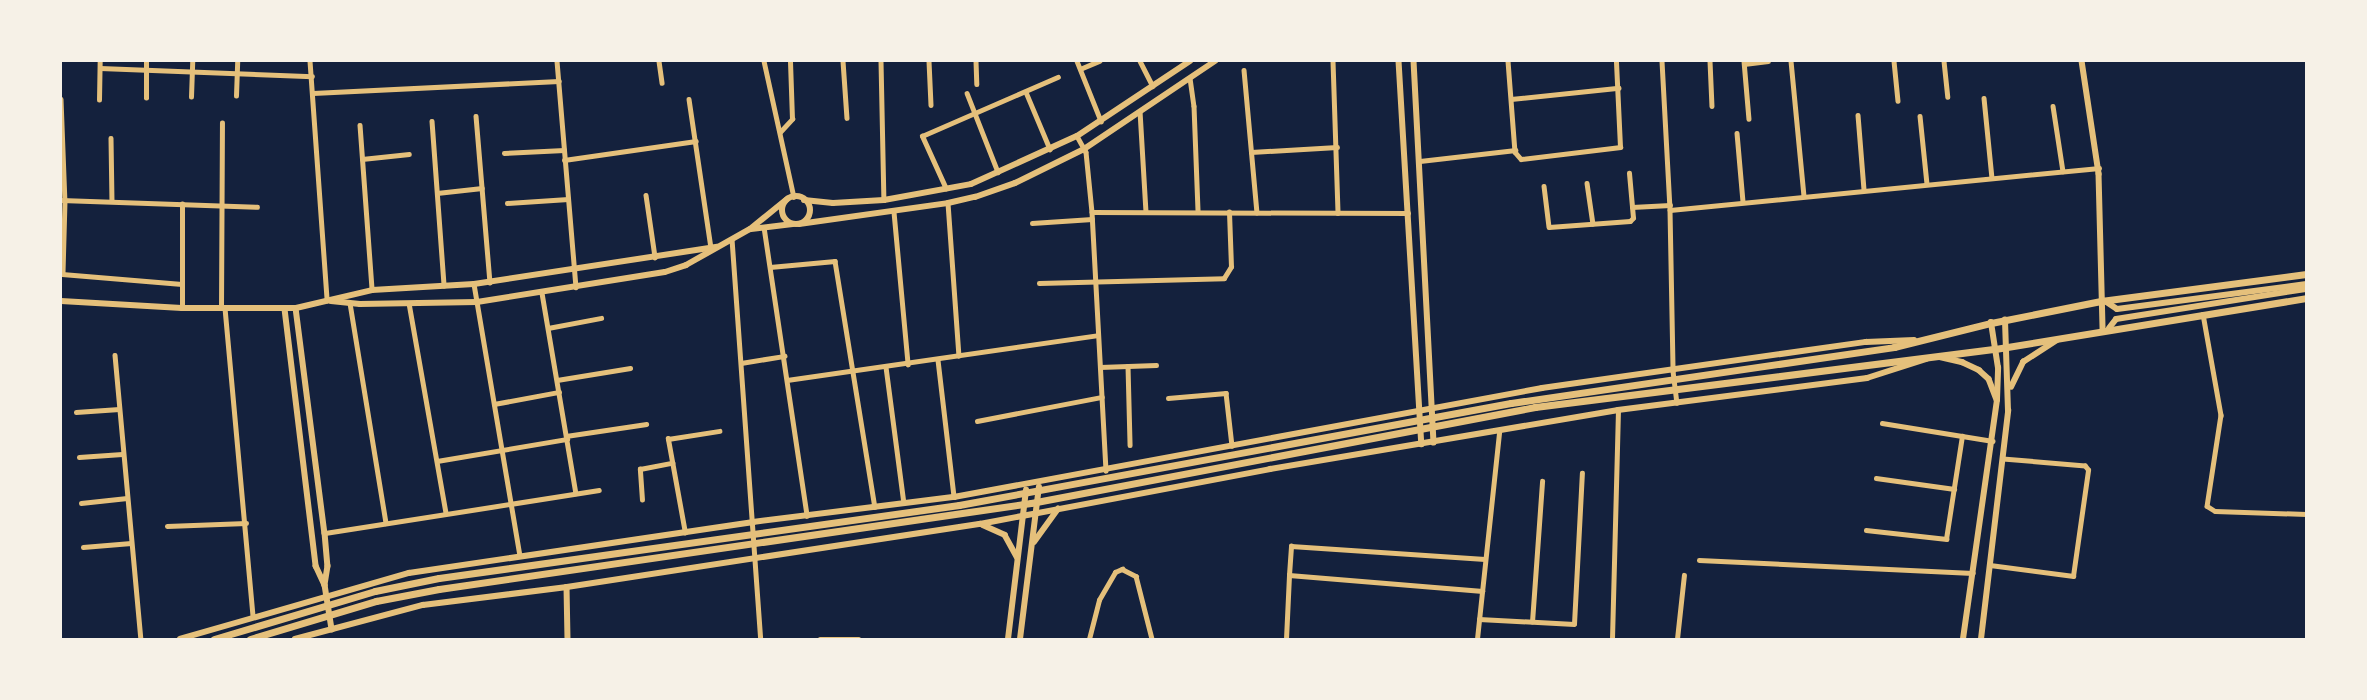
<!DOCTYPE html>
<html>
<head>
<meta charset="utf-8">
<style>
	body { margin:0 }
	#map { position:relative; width:2367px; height:700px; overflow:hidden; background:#14213d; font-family:Mulish,sans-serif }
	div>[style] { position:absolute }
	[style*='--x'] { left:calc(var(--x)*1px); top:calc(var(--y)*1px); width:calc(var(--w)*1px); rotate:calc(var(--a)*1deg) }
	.minor>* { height:4.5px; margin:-2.25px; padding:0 2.25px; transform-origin:2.25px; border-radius:2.25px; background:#e5c07b }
	.tertiary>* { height:5.5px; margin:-2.75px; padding:0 2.75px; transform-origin:2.75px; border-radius:2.75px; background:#e5c07b }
	.secondary>* { height:6px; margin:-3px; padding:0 3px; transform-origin:3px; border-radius:3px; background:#e5c07b }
	.secondary>.ring { margin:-3px; padding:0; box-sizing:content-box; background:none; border:6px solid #e5c07b; border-radius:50% }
	.primary>* { height:7px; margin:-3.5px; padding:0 3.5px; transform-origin:3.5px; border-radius:3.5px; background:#e5c07b }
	span { translate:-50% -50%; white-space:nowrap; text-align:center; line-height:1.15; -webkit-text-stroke:4px #f6f1e7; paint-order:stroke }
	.frame { position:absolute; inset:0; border:62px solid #f6f1e7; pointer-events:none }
</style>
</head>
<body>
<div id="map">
	<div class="minor">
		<i style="--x:310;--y:61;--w:240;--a:85.9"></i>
		<i style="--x:557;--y:61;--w:227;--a:85.2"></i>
		<i style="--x:659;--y:61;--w:22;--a:82"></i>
		<i style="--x:764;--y:61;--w:139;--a:77.6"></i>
		<i style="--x:843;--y:61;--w:57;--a:86"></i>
		<i style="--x:881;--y:61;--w:139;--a:88.8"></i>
		<i style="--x:929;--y:61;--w:44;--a:87.4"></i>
		<i style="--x:976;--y:61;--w:23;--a:88"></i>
		<i style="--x:1077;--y:61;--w:65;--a:68.2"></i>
		<i style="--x:1140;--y:61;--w:28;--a:63"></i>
		<i style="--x:1333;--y:61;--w:152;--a:88.1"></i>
		<i style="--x:1508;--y:61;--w:91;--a:85.6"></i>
		<i style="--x:1515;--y:152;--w:9;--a:49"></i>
		<i style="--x:1521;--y:159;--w:100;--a:-6.9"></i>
		<i style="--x:1620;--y:147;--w:86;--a:-92.7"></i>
		<i style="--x:1662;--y:61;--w:149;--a:86.9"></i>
		<i style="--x:1670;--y:210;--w:161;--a:88.9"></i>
		<i style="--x:1673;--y:371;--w:32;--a:83"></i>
		<i style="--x:1710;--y:61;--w:45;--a:87.5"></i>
		<i style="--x:1744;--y:61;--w:58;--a:85.1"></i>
		<i style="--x:1791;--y:61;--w:135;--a:84.5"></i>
		<i style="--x:1894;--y:61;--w:40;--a:84.3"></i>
		<i style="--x:1944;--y:61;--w:36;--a:84"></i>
		<i style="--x:1744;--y:64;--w:24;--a:-7"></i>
		<i style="--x:100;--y:68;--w:212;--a:2.2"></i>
		<i style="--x:1080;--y:69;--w:21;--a:-23"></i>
		<i style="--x:1244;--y:70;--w:143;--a:84.8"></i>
		<i style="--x:1190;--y:78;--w:28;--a:82"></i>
		<i style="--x:1194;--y:106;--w:106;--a:87.8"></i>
		<i style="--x:1026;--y:92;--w:62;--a:67.2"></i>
		<i style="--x:313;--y:93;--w:246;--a:-2.8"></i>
		<i style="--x:967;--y:93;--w:85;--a:68.6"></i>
		<i style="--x:236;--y:96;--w:35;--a:-88"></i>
		<i style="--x:191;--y:97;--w:36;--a:-88"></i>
		<i style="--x:146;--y:98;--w:37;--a:-90"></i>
		<i style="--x:1984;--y:98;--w:80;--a:84.3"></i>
		<i style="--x:61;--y:99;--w:102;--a:87.8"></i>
		<i style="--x:65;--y:201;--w:73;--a:91.6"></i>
		<i style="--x:689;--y:99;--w:151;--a:81.6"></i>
		<i style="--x:1511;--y:99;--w:108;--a:-5.9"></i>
		<i style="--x:99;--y:100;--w:39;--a:-89"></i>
		<i style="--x:2053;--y:106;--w:66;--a:81.3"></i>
		<i style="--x:1140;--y:111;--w:101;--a:86.6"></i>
		<i style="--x:1858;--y:115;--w:75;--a:85.4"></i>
		<i style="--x:476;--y:116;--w:167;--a:85.2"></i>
		<i style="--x:1920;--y:116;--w:68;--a:84.1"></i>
		<i style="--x:432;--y:121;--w:165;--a:85.8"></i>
		<i style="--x:360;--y:125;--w:165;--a:85.8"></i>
		<i style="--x:780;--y:132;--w:18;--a:-47"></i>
		<i style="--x:792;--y:119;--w:58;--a:-92"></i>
		<i style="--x:1737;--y:133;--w:69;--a:85"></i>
		<i style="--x:1077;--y:136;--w:18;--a:61"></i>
		<i style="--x:1086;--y:152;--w:60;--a:84.3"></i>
		<i style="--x:1092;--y:212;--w:259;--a:86.9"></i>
		<i style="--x:111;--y:138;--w:63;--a:89.1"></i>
		<i style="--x:1251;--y:152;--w:86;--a:-3.3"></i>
		<i style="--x:504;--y:153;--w:60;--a:-2.9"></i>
		<i style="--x:362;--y:159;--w:47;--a:-6.1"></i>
		<i style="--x:564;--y:160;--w:133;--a:-8.2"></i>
		<i style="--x:1420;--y:161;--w:96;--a:-6.6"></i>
		<i style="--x:1587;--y:183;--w:41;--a:81.7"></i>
		<i style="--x:1544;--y:186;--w:41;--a:83"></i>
		<i style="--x:1549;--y:227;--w:81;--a:-4.2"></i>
		<i style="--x:1630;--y:221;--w:4;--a:-45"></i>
		<i style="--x:1633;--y:218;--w:45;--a:-95.1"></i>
		<i style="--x:946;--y:189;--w:58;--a:-114.4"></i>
		<i style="--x:922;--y:136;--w:148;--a:-23.5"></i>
		<i style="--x:437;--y:193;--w:45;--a:-6.3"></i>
		<i style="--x:646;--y:195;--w:63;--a:81.7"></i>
		<i style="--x:61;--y:200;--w:196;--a:2"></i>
		<i style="--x:507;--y:203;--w:61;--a:-3.8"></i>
		<i style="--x:948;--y:203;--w:153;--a:85.9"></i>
		<i style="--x:1632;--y:207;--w:38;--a:-3"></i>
		<i style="--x:1670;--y:210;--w:431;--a:-5.6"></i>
		<i style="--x:894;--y:212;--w:153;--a:84.7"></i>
		<i style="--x:1092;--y:212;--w:316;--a:0.2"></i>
		<i style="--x:1032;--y:223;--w:60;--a:-3.8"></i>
		<i style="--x:764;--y:227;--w:292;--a:81.5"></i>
		<i style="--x:732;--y:239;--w:401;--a:85.9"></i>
		<i style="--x:770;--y:267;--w:65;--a:-5.3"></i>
		<i style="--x:835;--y:261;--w:249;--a:80.8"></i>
		<i style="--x:62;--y:274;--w:120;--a:4.8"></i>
		<i style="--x:1039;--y:283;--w:185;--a:-1.5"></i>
		<i style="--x:1224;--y:278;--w:13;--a:-58"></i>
		<i style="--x:1231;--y:267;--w:55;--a:-92.1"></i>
		<i style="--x:474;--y:284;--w:275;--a:80.4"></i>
		<i style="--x:542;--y:293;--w:203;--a:80.4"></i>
		<i style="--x:350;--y:303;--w:223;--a:80.7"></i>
		<i style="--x:409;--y:303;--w:213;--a:80"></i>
		<i style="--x:182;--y:308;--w:104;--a:-90"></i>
		<i style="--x:221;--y:308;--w:185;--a:-89.7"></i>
		<i style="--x:225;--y:308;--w:310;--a:84.8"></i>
		<i style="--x:2203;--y:314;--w:103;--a:79.9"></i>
		<i style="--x:2221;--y:415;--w:92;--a:98.7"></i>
		<i style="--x:2207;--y:506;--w:9;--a:32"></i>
		<i style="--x:2215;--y:511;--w:91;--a:1.9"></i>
		<i style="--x:548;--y:328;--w:54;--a:-10.7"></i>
		<i style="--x:115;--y:355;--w:285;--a:84.8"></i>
		<i style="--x:938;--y:360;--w:138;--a:83.3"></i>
		<i style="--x:741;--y:363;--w:44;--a:-9.2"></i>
		<i style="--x:1128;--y:366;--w:79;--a:88.5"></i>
		<i style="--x:886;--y:367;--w:137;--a:82.5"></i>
		<i style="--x:1100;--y:367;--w:56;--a:-2"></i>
		<i style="--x:557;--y:380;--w:74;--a:-9.3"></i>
		<i style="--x:787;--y:380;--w:314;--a:-8.2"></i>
		<i style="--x:1168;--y:398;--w:58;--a:-4.9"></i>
		<i style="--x:1226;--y:393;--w:53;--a:83.5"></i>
		<i style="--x:494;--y:404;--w:66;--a:-10.5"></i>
		<i style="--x:76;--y:412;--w:43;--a:-4"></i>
		<i style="--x:977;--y:421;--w:127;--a:-10.9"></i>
		<i style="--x:1882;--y:423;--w:112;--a:9.2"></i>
		<i style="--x:566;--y:436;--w:81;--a:-8.5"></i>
		<i style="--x:79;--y:457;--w:43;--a:-4"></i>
		<i style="--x:437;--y:461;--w:132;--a:-9.6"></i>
		<i style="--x:1876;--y:478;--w:79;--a:8"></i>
		<i style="--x:642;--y:500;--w:31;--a:-94"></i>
		<i style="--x:640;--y:469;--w:33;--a:-11"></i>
		<i style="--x:81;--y:503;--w:46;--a:-6.2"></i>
		<i style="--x:167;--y:526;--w:79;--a:-2.2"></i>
		<i style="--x:1866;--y:530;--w:81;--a:6.4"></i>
		<i style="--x:1946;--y:539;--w:104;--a:-81.2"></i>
		<i style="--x:325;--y:533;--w:277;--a:-8.9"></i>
		<i style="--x:685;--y:533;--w:96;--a:-100.3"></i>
		<i style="--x:668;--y:439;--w:52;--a:-8.9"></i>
		<i style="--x:83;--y:547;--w:48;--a:-4.8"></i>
		<i style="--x:1699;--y:560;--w:274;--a:2.7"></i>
		<i style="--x:1990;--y:565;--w:84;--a:7.5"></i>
		<i style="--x:2073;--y:576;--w:107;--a:-81.9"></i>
		<i style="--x:2088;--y:470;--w:5;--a:-127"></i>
		<i style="--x:2085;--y:466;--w:82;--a:-175.1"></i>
		<i style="--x:1289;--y:575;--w:29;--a:-86"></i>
		<i style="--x:1291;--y:546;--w:194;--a:3.8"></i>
		<i style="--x:1479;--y:619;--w:95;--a:3"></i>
		<i style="--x:1574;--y:624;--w:151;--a:-87"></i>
		<i style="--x:1532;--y:622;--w:141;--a:-85.9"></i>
		<i style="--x:820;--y:639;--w:39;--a:0"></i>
		<i style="--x:1089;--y:639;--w:40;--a:-75.6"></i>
		<i style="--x:1099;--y:600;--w:32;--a:-60"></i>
		<i style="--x:1115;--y:572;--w:8;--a:-23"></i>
		<i style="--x:1122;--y:569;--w:16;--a:27"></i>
		<i style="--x:1136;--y:576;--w:65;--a:75.7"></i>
		<i style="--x:1286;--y:639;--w:64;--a:-87.3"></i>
		<i style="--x:1289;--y:575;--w:194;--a:4.7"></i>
		<i style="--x:1477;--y:639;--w:208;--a:-83.9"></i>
		<i style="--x:1612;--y:639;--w:229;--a:-88.5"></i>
		<i style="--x:1677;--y:639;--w:64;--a:-83.8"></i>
	</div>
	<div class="tertiary">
		<i style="--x:1399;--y:61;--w:384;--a:86.6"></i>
		<i style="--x:1414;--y:61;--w:382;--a:87"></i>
		<i style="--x:2082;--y:61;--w:114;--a:81.4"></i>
		<i style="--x:2099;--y:174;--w:155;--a:88.5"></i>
		<i style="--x:296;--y:308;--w:227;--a:82.7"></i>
		<i style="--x:325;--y:533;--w:33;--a:85"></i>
		<i style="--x:328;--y:566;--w:19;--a:99"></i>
		<i style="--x:285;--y:309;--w:259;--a:83.1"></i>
		<i style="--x:316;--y:566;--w:21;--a:65"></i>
		<i style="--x:325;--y:585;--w:45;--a:81"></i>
		<i style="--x:1940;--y:357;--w:23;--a:13"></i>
		<i style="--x:1962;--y:362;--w:19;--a:25"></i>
		<i style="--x:1979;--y:370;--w:13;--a:42"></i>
		<i style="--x:1989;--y:379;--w:22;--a:69"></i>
		<i style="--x:2011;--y:387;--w:28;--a:-64"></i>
		<i style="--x:2023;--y:362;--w:40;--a:-32.9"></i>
		<i style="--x:983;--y:525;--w:24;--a:24"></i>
		<i style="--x:1005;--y:535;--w:25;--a:61"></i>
		<i style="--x:1034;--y:542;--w:41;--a:-54"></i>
		<i style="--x:567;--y:587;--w:52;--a:88.9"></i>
		<i style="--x:180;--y:639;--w:238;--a:-16.1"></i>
		<i style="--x:409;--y:573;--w:348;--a:-8.4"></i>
		<i style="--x:753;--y:522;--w:203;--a:-7.1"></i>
		<i style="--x:954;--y:497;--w:598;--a:-10.5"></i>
		<i style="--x:1542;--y:388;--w:327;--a:-8.1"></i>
		<i style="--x:1866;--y:342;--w:48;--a:-2.4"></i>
		<i style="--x:295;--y:639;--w:132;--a:-14.9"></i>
		<i style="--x:423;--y:605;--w:145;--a:-7.1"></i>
		<i style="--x:567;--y:587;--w:418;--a:-8.7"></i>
		<i style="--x:980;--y:524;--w:295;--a:-10.7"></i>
		<i style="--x:1270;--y:469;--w:353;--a:-9.6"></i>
		<i style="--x:1618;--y:410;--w:251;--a:-7.3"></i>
		<i style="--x:1867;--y:378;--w:62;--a:-17.9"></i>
		<i style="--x:1008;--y:639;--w:150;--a:-83.1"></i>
		<i style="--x:1020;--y:639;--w:153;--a:-82.9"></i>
		<i style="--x:1963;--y:639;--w:241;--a:-81.9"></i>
		<i style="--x:1997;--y:400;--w:32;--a:-88"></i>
		<i style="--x:1998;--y:368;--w:46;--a:-98.8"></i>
		<i style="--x:1981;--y:639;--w:230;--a:-83.2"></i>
		<i style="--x:2008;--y:411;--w:91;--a:-91.9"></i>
	</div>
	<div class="secondary">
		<i class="ring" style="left:782px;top:196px;width:22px;height:22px"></i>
		<i style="--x:804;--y:200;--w:29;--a:6"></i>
		<i style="--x:833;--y:203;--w:51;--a:-3.4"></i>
		<i style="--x:884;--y:200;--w:88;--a:-10.4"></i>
		<i style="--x:971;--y:184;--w:116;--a:-24.4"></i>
		<i style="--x:1077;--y:136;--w:136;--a:-33.6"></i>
		<i style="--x:799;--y:224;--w:150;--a:-8"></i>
		<i style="--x:948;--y:203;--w:28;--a:-13"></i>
		<i style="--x:975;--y:197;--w:42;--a:-19.3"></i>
		<i style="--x:1015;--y:183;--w:77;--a:-26.2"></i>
		<i style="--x:1084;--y:149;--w:158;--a:-33.9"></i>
		<i style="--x:751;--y:229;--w:42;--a:-6.8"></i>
		<i style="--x:61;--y:301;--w:121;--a:3.3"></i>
		<i style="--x:182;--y:308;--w:114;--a:0"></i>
		<i style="--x:296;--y:308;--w:78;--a:-13.3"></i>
		<i style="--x:372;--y:290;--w:102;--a:-3.4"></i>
		<i style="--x:474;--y:284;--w:246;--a:-8.7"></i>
		<i style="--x:331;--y:301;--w:29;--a:6"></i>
		<i style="--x:360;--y:304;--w:117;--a:-1"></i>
		<i style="--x:477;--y:302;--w:190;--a:-9.1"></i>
		<i style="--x:665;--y:272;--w:22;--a:-18"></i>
		<i style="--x:686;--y:265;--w:73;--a:-29.4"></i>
		<i style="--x:750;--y:229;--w:48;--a:-39"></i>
		<i style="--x:2105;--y:301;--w:14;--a:34"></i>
		<i style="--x:2117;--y:309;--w:191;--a:-7.5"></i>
		<i style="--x:2109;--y:328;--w:11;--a:-52"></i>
		<i style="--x:2116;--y:319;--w:192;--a:-9"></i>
	</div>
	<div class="primary">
		<i style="--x:214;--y:639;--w:168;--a:-16.6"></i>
		<i style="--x:375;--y:591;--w:65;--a:-11.5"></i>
		<i style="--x:439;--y:578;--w:525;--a:-7.99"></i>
		<i style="--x:959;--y:505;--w:561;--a:-10.47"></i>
		<i style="--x:1511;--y:403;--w:387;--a:-8.3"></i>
		<i style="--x:1894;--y:347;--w:100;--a:-13.9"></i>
		<i style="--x:1991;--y:323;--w:112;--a:-11.3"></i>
		<i style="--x:2101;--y:301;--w:207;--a:-7.5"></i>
		<i style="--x:250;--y:639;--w:132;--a:-16.8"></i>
		<i style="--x:376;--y:601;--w:64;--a:-10.8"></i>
		<i style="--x:439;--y:589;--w:598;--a:-8.27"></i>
		<i style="--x:1031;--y:503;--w:513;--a:-10.78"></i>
		<i style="--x:1535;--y:407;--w:464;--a:-7.2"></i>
		<i style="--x:1995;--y:349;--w:315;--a:-9.3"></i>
	</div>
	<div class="frame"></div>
</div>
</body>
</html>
